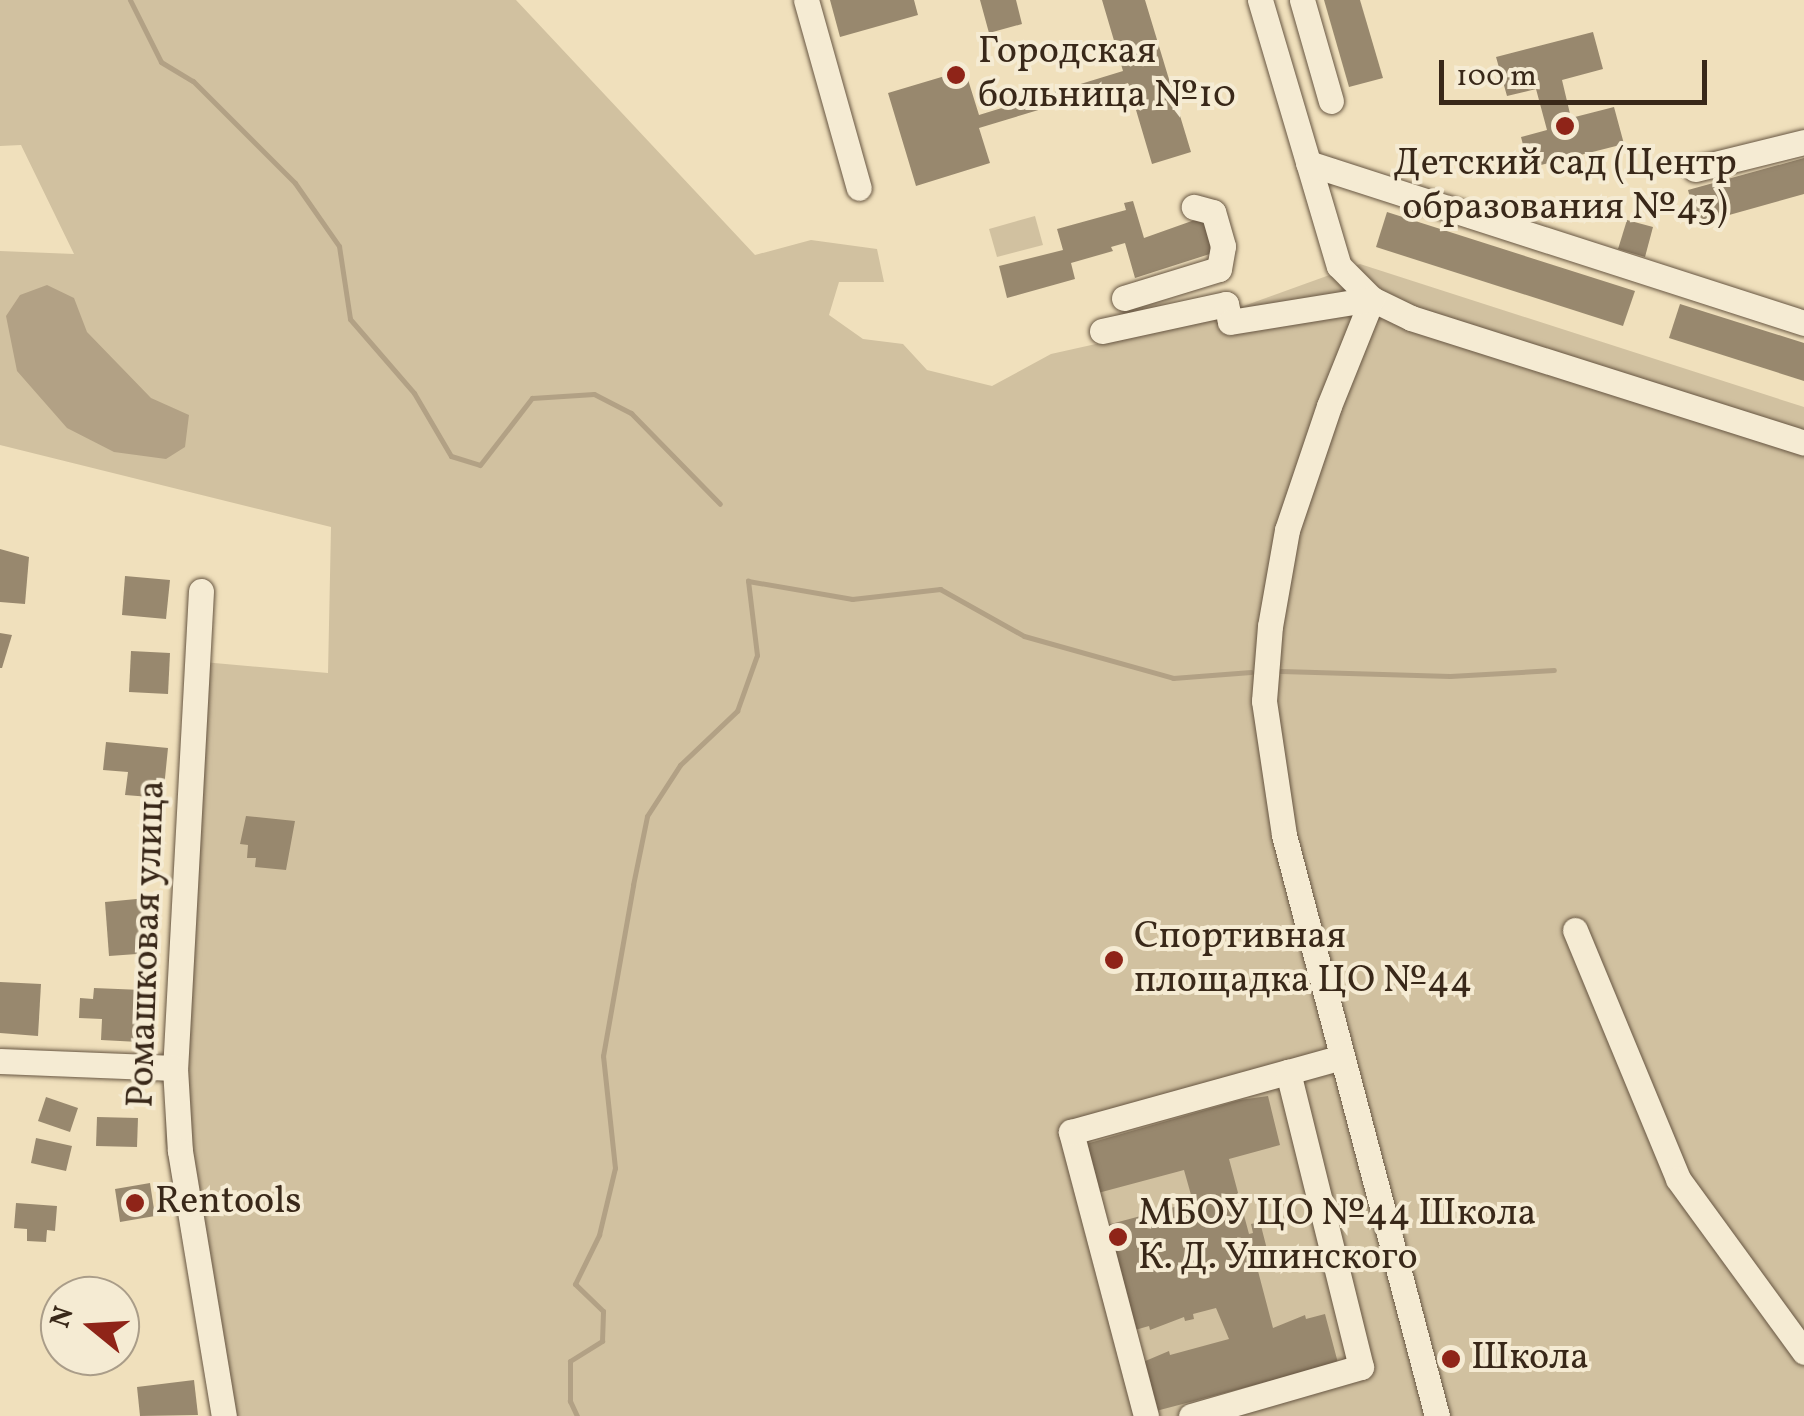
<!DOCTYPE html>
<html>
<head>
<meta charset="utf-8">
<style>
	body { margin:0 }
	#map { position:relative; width:1804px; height:1416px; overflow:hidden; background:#f0e0bc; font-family:Vollkorn,serif }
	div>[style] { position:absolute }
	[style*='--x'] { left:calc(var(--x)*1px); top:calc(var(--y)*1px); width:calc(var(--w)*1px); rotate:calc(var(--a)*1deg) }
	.green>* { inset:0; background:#d1c1a0 }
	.water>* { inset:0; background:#b2a185 }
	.stream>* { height:5px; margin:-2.5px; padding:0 2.5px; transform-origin:2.5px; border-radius:2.5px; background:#b2a185 }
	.building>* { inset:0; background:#98886e }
	.roads { filter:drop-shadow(0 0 2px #675642) drop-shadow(0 0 2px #675642) }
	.minor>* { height:25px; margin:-12.5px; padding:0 12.5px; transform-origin:12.5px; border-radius:12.5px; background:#f5ebd3 }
	.dots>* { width:28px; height:28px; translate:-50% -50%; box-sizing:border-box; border:5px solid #f5ebd3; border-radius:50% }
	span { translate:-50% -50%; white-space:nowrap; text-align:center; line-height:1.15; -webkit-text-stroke:8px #f5ebd3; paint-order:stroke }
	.poi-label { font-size:38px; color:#392819 }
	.left { translate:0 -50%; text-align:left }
	.street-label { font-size:38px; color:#392819 }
	.north { position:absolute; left:40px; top:1276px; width:100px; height:100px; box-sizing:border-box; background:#f5ebd3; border:2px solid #aa9d89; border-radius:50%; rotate:288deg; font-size:28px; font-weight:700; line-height:40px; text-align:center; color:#392819 }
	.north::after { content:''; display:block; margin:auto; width:35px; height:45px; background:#8f2418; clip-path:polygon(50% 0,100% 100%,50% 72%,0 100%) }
	.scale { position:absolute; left:1439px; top:60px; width:268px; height:45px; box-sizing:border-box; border:5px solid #392819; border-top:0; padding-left:12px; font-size:30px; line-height:35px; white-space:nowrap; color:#392819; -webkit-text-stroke:8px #f5ebd3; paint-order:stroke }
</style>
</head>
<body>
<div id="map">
	<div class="green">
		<i style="clip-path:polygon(0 0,516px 0,755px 255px,811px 240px,877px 249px,884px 282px,839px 282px,829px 315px,863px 339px,903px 344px,927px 370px,992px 386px,1051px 354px,1208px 319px,1360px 264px,1804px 407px,1804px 1416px,213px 1416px,165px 1141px,169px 943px,192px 661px,328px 673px,331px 527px,0 445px,0 251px,74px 254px,21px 145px,0 146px)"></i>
		<i style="clip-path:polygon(1035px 216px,1043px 245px,997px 257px,989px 229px)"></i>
	</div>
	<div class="water">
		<i style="clip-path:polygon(47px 285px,74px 298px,87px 332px,151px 398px,189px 415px,185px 447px,166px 459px,114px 452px,67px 428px,17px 371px,6px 316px,20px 295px)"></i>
	</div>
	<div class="stream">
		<i style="--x:130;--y:0;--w:69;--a:63.4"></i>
		<i style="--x:161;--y:62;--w:37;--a:31"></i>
		<i style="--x:193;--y:81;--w:144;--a:45"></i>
		<i style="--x:295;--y:183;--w:77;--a:55.1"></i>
		<i style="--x:339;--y:246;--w:74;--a:81.4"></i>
		<i style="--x:350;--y:319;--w:98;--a:49.1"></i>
		<i style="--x:414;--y:393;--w:73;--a:59.6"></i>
		<i style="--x:451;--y:456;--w:30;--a:17"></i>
		<i style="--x:480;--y:465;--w:85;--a:-52.2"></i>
		<i style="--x:532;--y:398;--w:62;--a:-3.7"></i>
		<i style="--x:594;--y:394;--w:42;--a:27.2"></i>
		<i style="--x:631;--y:413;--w:127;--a:45.6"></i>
		<i style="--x:1281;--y:671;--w:169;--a:1.7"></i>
		<i style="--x:1450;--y:676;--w:104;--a:-3.3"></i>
		<i style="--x:577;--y:1416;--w:17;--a:-115"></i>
		<i style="--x:570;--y:1401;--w:40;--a:-90"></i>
		<i style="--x:570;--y:1361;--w:38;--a:-32"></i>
		<i style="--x:602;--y:1341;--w:30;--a:-88"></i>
		<i style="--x:603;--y:1311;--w:39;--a:-136"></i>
		<i style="--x:575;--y:1284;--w:55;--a:-63.9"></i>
		<i style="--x:599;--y:1235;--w:69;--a:-76.6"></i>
		<i style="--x:615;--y:1168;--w:113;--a:-96.1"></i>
		<i style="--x:603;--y:1056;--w:174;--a:-80"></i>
		<i style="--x:633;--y:885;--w:70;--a:-78.5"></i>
		<i style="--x:647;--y:816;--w:61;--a:-57.1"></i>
		<i style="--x:680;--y:765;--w:79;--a:-43.5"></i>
		<i style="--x:737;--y:711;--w:59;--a:-70.3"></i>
		<i style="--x:757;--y:655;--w:75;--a:-96.9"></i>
		<i style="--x:748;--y:581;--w:106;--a:9.8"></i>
		<i style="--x:852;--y:599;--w:89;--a:-6.5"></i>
		<i style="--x:940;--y:589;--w:96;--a:29.2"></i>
		<i style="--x:1024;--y:636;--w:155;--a:15.7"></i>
		<i style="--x:1173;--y:678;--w:78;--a:-4.4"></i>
	</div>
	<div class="building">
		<i style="clip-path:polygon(830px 0,914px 0,918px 15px,840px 37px)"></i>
		<i style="clip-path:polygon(980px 0,1016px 0,1022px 24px,989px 33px)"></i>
		<i style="clip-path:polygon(1102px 0,1145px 0,1191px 152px,1152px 164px,1128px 83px,979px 128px,990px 163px,916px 186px,888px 93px,965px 70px,979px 115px,1123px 71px)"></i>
		<i style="clip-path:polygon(1324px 0,1360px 0,1383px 78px,1349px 87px)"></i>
		<i style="clip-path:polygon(1593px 32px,1603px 69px,1562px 80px,1571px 118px,1614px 107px,1624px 144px,1529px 168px,1521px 137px,1547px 130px,1536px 89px,1507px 96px,1496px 57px)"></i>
		<i style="clip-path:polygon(1804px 158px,1804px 194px,1697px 224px,1688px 190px)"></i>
		<i style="clip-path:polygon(1133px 201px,1144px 238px,1203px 217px,1216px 252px,1135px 278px,1125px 243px,1111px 247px,1113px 251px,1071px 263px,1075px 279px,1007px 298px,999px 266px,1063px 250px,1057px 229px,1126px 210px,1124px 203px)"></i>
		<i style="clip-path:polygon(1387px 212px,1635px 291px,1623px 326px,1376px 247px)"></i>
		<i style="clip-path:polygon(1627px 220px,1653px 227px,1645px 257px,1618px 249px)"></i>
		<i style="clip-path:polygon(1680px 304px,1804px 343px,1804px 381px,1669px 338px)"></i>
		<i style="clip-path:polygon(0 549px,29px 557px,25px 604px,0 602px)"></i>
		<i style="clip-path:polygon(125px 576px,170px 580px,166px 619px,122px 615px)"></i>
		<i style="clip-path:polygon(0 633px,12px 635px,2px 668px,0 668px)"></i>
		<i style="clip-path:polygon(131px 651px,170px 653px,168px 694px,129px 692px)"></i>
		<i style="clip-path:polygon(106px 742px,168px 748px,163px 798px,125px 795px,128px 772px,103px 770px)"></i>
		<i style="clip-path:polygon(246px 816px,295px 821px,286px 870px,255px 867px,256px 858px,247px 858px,248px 845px,240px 844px)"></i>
		<i style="clip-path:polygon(147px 898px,151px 953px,109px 956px,105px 902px)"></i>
		<i style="clip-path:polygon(0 982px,41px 984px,38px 1036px,0 1033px)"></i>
		<i style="clip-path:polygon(94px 988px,142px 990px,139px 1042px,101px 1040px,102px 1019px,79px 1018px,80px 998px,93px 999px)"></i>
		<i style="clip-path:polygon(1268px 1096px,1280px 1145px,1229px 1159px,1249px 1234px,1253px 1233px,1251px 1224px,1260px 1222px,1269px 1257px,1260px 1259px,1258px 1251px,1253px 1252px,1273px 1328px,1305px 1315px,1306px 1319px,1325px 1314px,1338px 1363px,1156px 1411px,1143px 1362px,1169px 1351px,1170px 1355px,1229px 1339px,1216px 1308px,1193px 1314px,1194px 1319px,1185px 1321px,1184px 1317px,1150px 1330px,1149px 1326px,1135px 1330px,1107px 1225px,1193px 1202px,1184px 1170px,1098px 1193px,1086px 1144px,1240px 1100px)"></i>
		<i style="clip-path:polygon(46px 1097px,78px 1108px,70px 1132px,38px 1121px)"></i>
		<i style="clip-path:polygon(97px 1117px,138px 1118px,137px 1147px,96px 1146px)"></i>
		<i style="clip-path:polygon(36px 1138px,72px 1146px,66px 1171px,31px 1163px)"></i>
		<i style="clip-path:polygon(150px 1183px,155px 1216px,120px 1222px,115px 1189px)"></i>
		<i style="clip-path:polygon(16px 1203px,57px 1206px,55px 1231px,47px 1230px,46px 1242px,27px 1241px,27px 1229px,14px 1228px)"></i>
		<i style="clip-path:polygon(131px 1303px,134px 1337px,120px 1338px,120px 1304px)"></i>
		<i style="clip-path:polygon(194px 1380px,198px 1415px,140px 1416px,137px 1387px)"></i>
	</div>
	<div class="roads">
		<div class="minor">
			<i style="--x:806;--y:0;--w:195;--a:74.3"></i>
			<i style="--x:1260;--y:0;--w:277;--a:73.5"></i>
			<i style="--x:1339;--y:266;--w:47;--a:45"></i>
			<i style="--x:1372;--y:299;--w:43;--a:26"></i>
			<i style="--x:1411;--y:318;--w:412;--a:17.6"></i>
			<i style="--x:1302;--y:0;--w:105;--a:74"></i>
			<i style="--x:1308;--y:163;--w:521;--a:17.88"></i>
			<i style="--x:1695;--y:169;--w:112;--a:-13.9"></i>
			<i style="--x:1124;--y:298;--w:99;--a:-17"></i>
			<i style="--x:1219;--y:269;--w:23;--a:-80"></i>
			<i style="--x:1223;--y:246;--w:35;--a:-106"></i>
			<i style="--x:1213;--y:212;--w:20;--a:-165"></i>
			<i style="--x:1372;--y:299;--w:115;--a:111.9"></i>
			<i style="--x:1329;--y:406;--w:131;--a:108.7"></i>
			<i style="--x:1287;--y:530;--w:97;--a:100"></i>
			<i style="--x:1270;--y:626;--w:75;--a:94.6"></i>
			<i style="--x:1264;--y:701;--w:135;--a:81.5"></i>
			<i style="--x:1284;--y:835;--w:601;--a:75.25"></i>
			<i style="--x:1102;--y:331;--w:127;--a:-12.3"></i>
			<i style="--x:1226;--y:304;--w:18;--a:77"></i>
			<i style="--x:1230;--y:322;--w:144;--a:-9.2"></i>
			<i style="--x:201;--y:591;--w:478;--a:93.1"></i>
			<i style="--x:175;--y:1068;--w:83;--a:86.6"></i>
			<i style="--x:180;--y:1151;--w:269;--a:80.6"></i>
			<i style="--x:1575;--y:930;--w:269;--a:67.5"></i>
			<i style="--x:1678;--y:1179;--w:214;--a:53.9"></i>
			<i style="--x:0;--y:1061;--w:175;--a:2.3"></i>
			<i style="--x:1146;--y:1416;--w:294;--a:-104.8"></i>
			<i style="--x:1071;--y:1132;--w:225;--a:-15.5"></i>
			<i style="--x:1191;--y:1416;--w:177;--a:-16.1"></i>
			<i style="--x:1361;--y:1367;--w:304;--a:-103.9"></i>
			<i style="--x:1288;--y:1072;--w:56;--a:-15.5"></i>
		</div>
	</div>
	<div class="dots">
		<i style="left:956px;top:75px;background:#8f2418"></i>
		<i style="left:1565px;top:126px;background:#8f2418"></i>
		<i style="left:1114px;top:960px;background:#8f2418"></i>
		<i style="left:135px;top:1203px;background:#8f2418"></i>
		<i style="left:1118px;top:1237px;background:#8f2418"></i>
		<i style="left:1451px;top:1359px;background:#8f2418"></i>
	</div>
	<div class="poi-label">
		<span class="left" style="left:978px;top:75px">Городская<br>больница №10</span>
		<span style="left:1565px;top:187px">Детский сад (Центр<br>образования №43)</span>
		<span class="left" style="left:1134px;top:960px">Спортивная<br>площадка ЦО №44</span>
		<span class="left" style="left:155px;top:1203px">Rentools</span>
		<span class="left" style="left:1138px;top:1237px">МБОУ ЦО №44 Школа<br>К. Д. Ушинского</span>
		<span class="left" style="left:1471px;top:1359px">Школа</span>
	</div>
	<div class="street-label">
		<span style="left:148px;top:944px;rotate:-88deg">Ромашковая улица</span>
	</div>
	<div class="north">N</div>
	<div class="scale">100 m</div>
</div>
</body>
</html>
